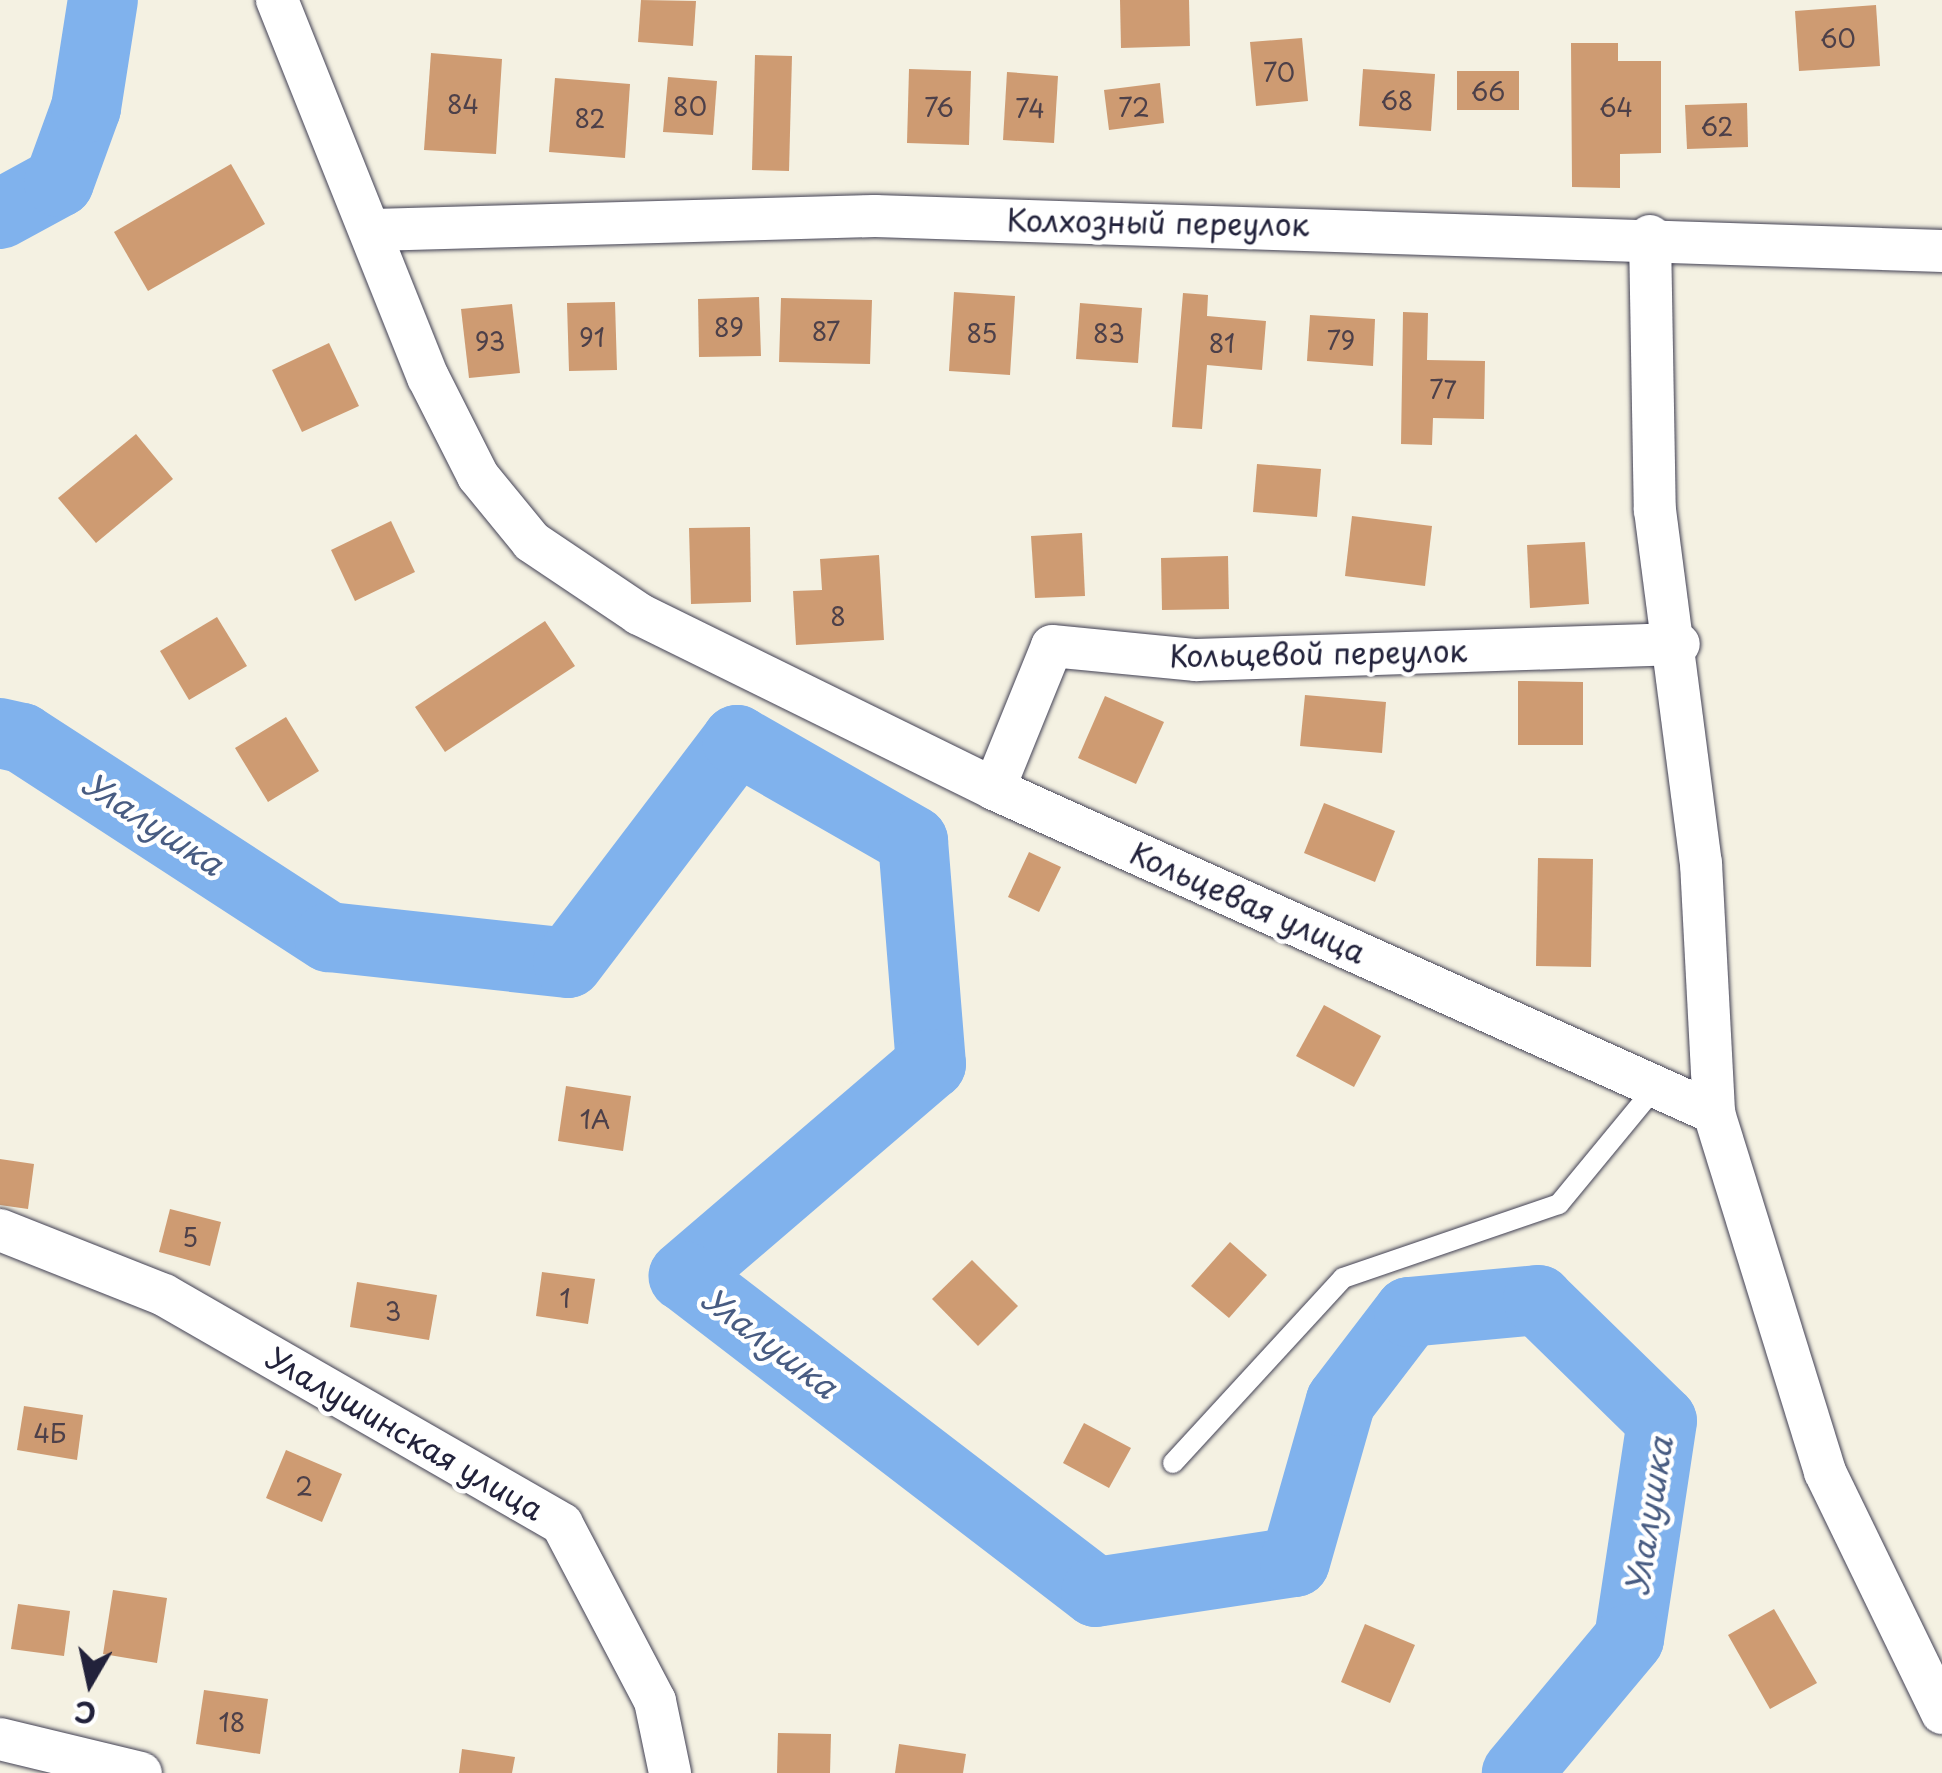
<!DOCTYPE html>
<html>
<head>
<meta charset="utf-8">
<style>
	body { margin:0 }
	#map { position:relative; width:1942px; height:1773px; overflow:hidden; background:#f4f1e2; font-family:"Playpen Sans",sans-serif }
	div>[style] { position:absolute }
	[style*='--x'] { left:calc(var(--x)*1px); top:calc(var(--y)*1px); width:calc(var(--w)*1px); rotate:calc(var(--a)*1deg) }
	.river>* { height:70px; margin:-35px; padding:0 35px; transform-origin:35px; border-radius:35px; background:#80b2ed }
	.building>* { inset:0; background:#ce9b72 }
	.roads { filter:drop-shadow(0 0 2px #424154) drop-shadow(0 0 2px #424154) }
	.service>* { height:20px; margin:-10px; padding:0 10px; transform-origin:10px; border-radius:10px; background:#fff }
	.minor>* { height:42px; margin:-21px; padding:0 21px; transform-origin:21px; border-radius:21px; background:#fff }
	span { translate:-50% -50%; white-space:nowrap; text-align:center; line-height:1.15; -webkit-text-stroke:9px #fff; paint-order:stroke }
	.number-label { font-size:25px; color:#4d4049 }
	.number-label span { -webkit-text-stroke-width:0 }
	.street-label { font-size:30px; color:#22223b }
	.water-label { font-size:32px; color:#485c82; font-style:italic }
	.north { position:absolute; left:40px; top:1633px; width:100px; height:100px; -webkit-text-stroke:8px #fff; paint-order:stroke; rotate:189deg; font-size:28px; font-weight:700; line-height:40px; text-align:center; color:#22223b }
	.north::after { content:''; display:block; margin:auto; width:35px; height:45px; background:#22223b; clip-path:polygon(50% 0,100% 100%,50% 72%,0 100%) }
</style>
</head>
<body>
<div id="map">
	<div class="river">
		<i style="--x:0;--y:214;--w:67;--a:-28.5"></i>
		<i style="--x:59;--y:182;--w:79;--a:-70"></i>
		<i style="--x:86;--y:108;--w:109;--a:-81.1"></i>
		<i style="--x:0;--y:733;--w:23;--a:13"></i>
		<i style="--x:22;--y:738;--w:366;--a:33"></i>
		<i style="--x:329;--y:937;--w:240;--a:6.2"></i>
		<i style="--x:568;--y:963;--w:280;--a:-52.8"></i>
		<i style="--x:737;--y:740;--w:203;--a:29.8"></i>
		<i style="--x:913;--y:841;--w:224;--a:85.4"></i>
		<i style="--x:931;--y:1064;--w:326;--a:139.4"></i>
		<i style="--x:684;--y:1276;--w:519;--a:37.49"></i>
		<i style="--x:1096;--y:1592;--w:201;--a:-8.6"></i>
		<i style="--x:1295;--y:1562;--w:167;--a:-74.1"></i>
		<i style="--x:1341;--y:1401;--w:112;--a:-52.6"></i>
		<i style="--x:1409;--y:1312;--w:130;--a:-5.3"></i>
		<i style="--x:1538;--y:1300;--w:173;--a:44.3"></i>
		<i style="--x:1662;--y:1421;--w:220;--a:98.6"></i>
		<i style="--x:1629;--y:1639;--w:175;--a:129.9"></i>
	</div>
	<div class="building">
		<i style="clip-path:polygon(641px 0,696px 1px,693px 46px,638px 42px)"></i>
		<i style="clip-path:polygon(1120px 0,1189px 0,1190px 46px,1121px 48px)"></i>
		<i style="clip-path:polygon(1876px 5px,1880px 66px,1799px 71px,1795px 11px)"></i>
		<i style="clip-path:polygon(1302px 38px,1308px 101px,1256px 106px,1250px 42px)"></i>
		<i style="clip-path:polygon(1571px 43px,1618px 43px,1618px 61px,1661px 61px,1661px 153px,1620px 154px,1620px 188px,1572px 187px)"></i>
		<i style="clip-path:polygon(431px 53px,502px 59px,496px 154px,424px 150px)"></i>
		<i style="clip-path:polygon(755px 55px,792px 56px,789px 171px,752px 170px)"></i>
		<i style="clip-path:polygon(909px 69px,971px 71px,969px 145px,907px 143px)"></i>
		<i style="clip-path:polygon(1363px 69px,1435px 74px,1431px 131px,1359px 126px)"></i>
		<i style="clip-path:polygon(1457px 71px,1519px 71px,1519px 110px,1457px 110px)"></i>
		<i style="clip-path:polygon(1007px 72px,1058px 76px,1054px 143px,1003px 140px)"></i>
		<i style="clip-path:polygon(668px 77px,717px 81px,713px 135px,663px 132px)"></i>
		<i style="clip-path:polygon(555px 78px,630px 84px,625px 158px,549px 152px)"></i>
		<i style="clip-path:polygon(1160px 83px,1164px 123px,1109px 130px,1104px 90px)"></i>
		<i style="clip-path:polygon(1747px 103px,1748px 147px,1687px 149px,1685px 105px)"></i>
		<i style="clip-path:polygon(231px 164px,265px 224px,148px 291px,114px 232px)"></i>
		<i style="clip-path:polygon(954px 292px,1015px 296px,1010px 375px,949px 371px)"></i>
		<i style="clip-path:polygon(1183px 293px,1208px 295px,1207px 316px,1266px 321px,1262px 370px,1207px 365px,1202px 429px,1172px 427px)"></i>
		<i style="clip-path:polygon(759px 297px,761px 356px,699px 357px,698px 299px)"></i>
		<i style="clip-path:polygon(781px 298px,872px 300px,870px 364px,779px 362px)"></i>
		<i style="clip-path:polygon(615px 302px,617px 370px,569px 371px,567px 303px)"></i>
		<i style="clip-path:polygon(1080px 303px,1142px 308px,1138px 363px,1076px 359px)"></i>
		<i style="clip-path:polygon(512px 304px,520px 373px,469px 378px,461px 309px)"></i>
		<i style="clip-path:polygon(1403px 312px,1428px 313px,1427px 360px,1485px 361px,1484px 419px,1433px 418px,1432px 445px,1401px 444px)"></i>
		<i style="clip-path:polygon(1310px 315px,1375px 319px,1373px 366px,1307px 361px)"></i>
		<i style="clip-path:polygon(329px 343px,359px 406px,302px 432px,272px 370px)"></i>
		<i style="clip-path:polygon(136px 434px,173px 479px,96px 543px,58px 498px)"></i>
		<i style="clip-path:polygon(1257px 464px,1321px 469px,1317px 517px,1253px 512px)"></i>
		<i style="clip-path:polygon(1352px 516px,1432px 526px,1425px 586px,1345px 576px)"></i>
		<i style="clip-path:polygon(391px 521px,415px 572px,355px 601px,331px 550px)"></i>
		<i style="clip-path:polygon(750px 527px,751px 602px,691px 604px,689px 528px)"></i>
		<i style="clip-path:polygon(1082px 533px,1085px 596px,1035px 598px,1031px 536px)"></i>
		<i style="clip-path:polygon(1585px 542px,1589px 604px,1530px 608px,1527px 545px)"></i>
		<i style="clip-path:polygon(879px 555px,884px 640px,796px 645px,793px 591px,822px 590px,820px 559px)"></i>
		<i style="clip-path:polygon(1228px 556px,1229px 609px,1162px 610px,1161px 558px)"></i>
		<i style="clip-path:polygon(217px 617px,247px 666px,189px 700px,160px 651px)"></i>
		<i style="clip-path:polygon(545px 621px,575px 666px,445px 752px,415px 707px)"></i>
		<i style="clip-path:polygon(1518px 681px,1583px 682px,1583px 745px,1518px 745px)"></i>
		<i style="clip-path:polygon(1305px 695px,1386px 702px,1382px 753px,1300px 746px)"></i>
		<i style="clip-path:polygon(1105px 696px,1164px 722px,1136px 784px,1078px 758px)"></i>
		<i style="clip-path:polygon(286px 717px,319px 771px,268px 802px,235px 748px)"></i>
		<i style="clip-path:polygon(1324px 803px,1395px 831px,1375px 882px,1304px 853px)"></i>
		<i style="clip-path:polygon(1029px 852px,1061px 867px,1039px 912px,1008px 897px)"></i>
		<i style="clip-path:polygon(1538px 858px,1593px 859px,1591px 967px,1536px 966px)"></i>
		<i style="clip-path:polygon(1324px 1005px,1381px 1036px,1354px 1087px,1296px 1056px)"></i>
		<i style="clip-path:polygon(566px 1086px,631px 1096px,623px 1151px,558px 1141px)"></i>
		<i style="clip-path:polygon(0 1159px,34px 1164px,28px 1209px,0 1205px)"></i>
		<i style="clip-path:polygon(170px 1209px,221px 1222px,210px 1266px,159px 1252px)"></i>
		<i style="clip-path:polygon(1230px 1242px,1267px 1275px,1229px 1318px,1191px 1286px)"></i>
		<i style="clip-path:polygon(972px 1260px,1018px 1306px,978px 1346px,932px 1299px)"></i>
		<i style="clip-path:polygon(542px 1272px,595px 1279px,588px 1324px,536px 1316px)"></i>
		<i style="clip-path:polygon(357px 1282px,437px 1295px,429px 1340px,350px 1327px)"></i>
		<i style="clip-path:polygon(24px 1406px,83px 1415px,77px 1460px,17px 1450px)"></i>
		<i style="clip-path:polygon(1084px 1423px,1131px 1448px,1109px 1488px,1063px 1463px)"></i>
		<i style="clip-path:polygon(286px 1450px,342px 1474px,322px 1522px,266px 1498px)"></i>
		<i style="clip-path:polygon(113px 1590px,167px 1598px,157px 1663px,103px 1654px)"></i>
		<i style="clip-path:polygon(18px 1604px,70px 1611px,64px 1656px,11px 1649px)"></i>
		<i style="clip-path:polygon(1774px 1609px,1817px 1683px,1770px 1709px,1728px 1635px)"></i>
		<i style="clip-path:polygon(1365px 1624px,1415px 1645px,1390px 1703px,1341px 1682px)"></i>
		<i style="clip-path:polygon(204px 1690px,268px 1699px,260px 1754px,196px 1744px)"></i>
		<i style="clip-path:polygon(778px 1733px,831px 1734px,830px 1773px,777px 1773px)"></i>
		<i style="clip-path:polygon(899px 1744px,966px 1754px,963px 1773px,895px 1773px)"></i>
		<i style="clip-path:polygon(462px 1749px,515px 1757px,512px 1773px,459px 1773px)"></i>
	</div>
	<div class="roads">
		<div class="service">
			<i style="--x:1173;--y:1463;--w:251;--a:-47.4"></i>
			<i style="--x:1343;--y:1278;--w:228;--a:-18.9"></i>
			<i style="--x:1559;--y:1204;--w:154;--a:-50.5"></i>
		</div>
		<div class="minor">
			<i style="--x:277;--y:0;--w:406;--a:68.2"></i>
			<i style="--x:428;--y:377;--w:111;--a:63.2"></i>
			<i style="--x:478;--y:476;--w:85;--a:50.7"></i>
			<i style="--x:532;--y:542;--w:129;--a:33.9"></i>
			<i style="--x:639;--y:614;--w:396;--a:26.2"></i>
			<i style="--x:994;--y:789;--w:790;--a:24.23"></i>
			<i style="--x:1714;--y:1113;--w:376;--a:72.8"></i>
			<i style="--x:1825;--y:1472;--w:268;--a:64.1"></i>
			<i style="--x:373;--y:230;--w:502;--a:-1.6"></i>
			<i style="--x:875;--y:216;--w:1068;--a:1.88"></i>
			<i style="--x:1650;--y:236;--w:274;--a:89"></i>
			<i style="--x:1655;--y:510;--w:356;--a:82.6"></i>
			<i style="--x:1701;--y:863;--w:250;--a:87"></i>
			<i style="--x:994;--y:789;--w:154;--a:-67.9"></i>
			<i style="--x:1052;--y:646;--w:145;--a:5.6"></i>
			<i style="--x:1196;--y:660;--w:483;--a:-1.9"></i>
			<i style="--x:0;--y:1230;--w:176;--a:21.6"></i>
			<i style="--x:164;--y:1295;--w:459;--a:29.9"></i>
			<i style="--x:562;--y:1524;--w:200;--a:62.3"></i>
			<i style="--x:655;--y:1701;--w:74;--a:78.2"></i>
			<i style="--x:0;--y:1739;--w:145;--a:13.6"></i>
		</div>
	</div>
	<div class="number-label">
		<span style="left:1838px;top:38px">60</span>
		<span style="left:1279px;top:72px">70</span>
		<span style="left:1488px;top:91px">66</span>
		<span style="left:1397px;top:100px">68</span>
		<span style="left:463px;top:104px">84</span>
		<span style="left:690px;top:106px">80</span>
		<span style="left:939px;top:107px">76</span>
		<span style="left:1134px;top:107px">72</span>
		<span style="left:1616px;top:107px">64</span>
		<span style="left:1030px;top:108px">74</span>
		<span style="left:590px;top:118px">82</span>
		<span style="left:1717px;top:126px">62</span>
		<span style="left:729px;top:327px">89</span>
		<span style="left:826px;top:331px">87</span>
		<span style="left:982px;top:333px">85</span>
		<span style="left:1109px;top:333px">83</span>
		<span style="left:592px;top:337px">91</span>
		<span style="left:1341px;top:340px">79</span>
		<span style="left:490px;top:341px">93</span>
		<span style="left:1222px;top:343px">81</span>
		<span style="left:1443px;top:389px">77</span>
		<span style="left:838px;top:616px">8</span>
		<span style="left:595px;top:1119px">1А</span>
		<span style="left:190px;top:1237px">5</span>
		<span style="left:565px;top:1298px">1</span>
		<span style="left:393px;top:1311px">3</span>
		<span style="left:50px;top:1433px">4Б</span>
		<span style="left:304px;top:1486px">2</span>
		<span style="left:232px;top:1722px">18</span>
	</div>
	<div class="street-label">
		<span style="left:1158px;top:222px;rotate:1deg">Колхозный переулок</span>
		<span style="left:1318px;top:653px;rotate:-1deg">Кольцевой переулок</span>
		<span style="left:1248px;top:902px;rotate:24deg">Кольцевая улица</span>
		<span style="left:405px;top:1433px;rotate:30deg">Улалушинская улица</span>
	</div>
	<div class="water-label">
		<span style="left:153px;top:823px;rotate:33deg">Улалушка</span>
		<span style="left:770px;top:1342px;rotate:37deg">Улалушка</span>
		<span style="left:1648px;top:1516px;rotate:-81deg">Улалушка</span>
	</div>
	<div class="north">С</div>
</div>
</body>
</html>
